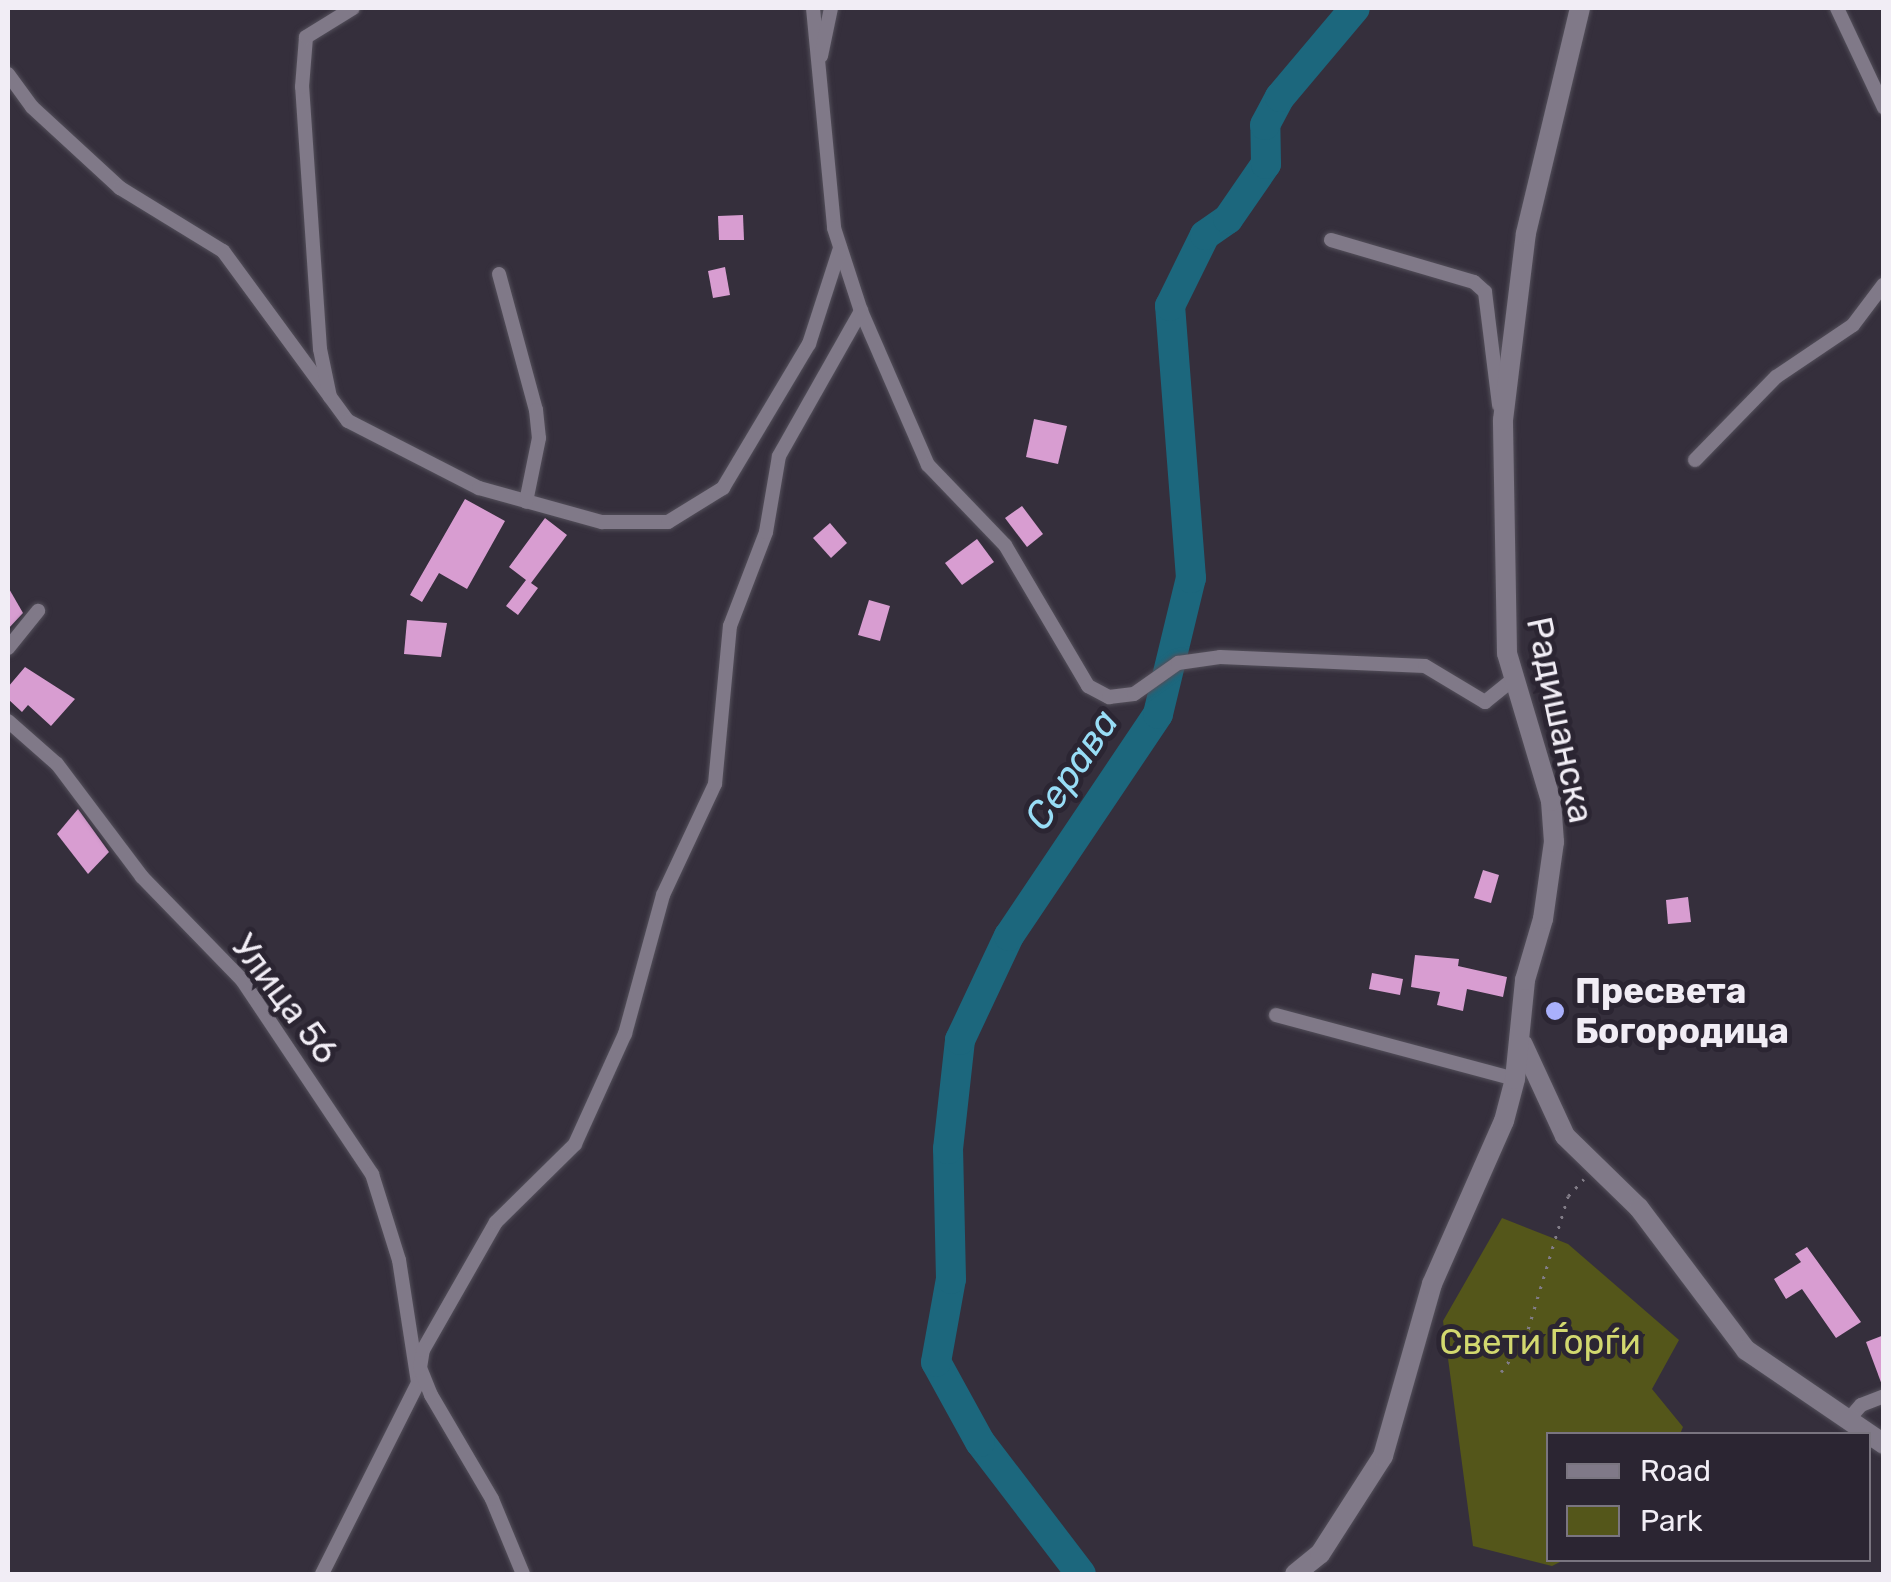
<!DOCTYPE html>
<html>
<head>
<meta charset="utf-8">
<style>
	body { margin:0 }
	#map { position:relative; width:1891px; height:1582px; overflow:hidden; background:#352f3c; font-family:Rubik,sans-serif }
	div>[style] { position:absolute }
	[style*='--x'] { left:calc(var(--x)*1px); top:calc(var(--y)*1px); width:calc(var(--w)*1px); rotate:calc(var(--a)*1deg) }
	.green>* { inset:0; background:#54561a }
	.river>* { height:30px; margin:-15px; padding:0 15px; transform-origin:15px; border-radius:15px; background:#1c677d }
	.building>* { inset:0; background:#d89dd1 }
	.path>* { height:2.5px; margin-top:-1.25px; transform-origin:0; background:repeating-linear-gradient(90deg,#817c87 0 2.5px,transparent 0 10.5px) }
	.roads { filter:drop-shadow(0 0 2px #534f5a) drop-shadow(0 0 2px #534f5a) }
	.street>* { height:14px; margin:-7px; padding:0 7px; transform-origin:7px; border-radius:7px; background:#807988 }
	.secondary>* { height:20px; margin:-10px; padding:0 10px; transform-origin:10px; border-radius:10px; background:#807988 }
	.dots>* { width:28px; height:28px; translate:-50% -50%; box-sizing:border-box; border:5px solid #2b2532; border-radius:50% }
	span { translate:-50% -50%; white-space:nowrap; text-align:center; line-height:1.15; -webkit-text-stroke:10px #2b2532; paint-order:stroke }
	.street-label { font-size:35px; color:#f1edf5 }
	.poi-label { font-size:35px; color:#f1edf5; font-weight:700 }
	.left { translate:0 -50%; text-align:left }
	.park-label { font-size:35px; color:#d2d86f }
	.water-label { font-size:38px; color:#98ddf6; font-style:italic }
	.frame { position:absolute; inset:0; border:10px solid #f1edf5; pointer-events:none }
	.legend { position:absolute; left:1546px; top:1432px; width:325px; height:130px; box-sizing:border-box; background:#2b2532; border:2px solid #7a7580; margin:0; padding:12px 18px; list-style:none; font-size:30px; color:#f1edf5 }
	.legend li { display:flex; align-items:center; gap:20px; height:50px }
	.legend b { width:50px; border:2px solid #7a7580 }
</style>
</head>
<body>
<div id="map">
	<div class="green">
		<i style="clip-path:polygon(1502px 1218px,1568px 1244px,1679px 1340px,1652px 1389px,1683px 1427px,1680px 1434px,1548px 1434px,1548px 1560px,1564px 1560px,1552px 1566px,1473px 1546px,1443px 1321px)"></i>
	</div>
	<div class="river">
		<i style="--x:1081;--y:1574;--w:166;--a:-127.4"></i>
		<i style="--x:980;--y:1442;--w:91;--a:-118.8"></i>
		<i style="--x:936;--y:1362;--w:84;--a:-79.8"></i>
		<i style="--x:951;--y:1279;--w:130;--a:-91.3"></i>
		<i style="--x:948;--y:1149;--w:110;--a:-83.7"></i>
		<i style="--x:960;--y:1040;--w:115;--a:-64.8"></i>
		<i style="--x:1009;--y:936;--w:267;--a:-56.1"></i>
		<i style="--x:1158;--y:714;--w:140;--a:-76.4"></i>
		<i style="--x:1191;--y:578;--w:273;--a:-94.4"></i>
		<i style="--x:1170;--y:306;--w:79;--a:-63.8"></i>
		<i style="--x:1205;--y:235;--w:28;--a:-35"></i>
		<i style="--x:1228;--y:219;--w:67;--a:-55.4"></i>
		<i style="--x:1266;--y:164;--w:39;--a:-91"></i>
		<i style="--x:1265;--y:125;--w:32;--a:-62"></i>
		<i style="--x:1280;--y:97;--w:116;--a:-49.9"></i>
	</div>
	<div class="building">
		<i style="clip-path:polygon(743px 215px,744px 240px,719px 240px,718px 216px)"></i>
		<i style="clip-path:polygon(725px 267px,730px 295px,713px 298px,708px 271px)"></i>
		<i style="clip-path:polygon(1034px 419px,1067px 426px,1058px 464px,1026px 457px)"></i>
		<i style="clip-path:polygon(465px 499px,505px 521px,467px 589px,439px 573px,422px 602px,410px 595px)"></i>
		<i style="clip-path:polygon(1022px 506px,1043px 534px,1027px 547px,1005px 518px)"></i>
		<i style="clip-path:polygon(545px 518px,567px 535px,531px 583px,538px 588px,518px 615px,506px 606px,526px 580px,509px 567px)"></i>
		<i style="clip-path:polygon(830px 523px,847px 543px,831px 558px,813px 538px)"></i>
		<i style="clip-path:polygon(977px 539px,994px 562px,962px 585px,945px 563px)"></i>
		<i style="clip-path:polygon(8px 587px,23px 613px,8px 629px)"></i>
		<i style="clip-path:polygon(869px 600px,890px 606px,880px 641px,858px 635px)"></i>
		<i style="clip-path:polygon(407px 620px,447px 623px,441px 657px,404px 654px)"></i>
		<i style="clip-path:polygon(25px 667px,75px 699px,51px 726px,28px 705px,22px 712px,8px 699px,8px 687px)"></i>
		<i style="clip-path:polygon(78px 809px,109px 852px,88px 874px,57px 834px)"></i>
		<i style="clip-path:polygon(1483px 870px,1499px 875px,1491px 903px,1474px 898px)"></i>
		<i style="clip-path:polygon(1688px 897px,1691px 922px,1668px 924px,1666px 900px)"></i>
		<i style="clip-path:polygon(1415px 955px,1459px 959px,1458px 966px,1507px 977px,1503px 997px,1467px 989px,1463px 1011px,1437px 1005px,1440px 992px,1411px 987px)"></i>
		<i style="clip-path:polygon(1372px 973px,1403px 979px,1400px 995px,1369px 989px)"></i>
		<i style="clip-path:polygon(1807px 1247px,1861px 1322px,1836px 1338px,1802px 1289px,1786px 1299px,1774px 1279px,1801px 1262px,1795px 1254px)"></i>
		<i style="clip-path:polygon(1884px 1335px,1884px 1384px,1882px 1385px,1866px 1342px)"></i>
	</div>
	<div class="path">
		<i style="--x:1501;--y:1372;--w:41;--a:-54"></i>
		<i style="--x:1525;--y:1339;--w:149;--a:-73.3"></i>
		<i style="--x:1568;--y:1196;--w:23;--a:-47"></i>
	</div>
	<div class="roads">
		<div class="street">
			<i style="--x:813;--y:8;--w:221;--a:84.5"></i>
			<i style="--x:834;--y:228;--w:87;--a:72"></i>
			<i style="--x:861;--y:311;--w:168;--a:66.5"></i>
			<i style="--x:928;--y:465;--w:111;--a:46.1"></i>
			<i style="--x:1005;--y:545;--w:164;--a:59.5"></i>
			<i style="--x:1088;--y:686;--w:24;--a:28"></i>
			<i style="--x:1109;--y:697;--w:25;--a:-7"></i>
			<i style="--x:1134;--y:694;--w:54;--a:-35.2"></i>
			<i style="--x:1178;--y:663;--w:42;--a:-8.1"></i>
			<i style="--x:1220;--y:657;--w:205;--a:2.5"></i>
			<i style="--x:1425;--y:666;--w:70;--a:31"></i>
			<i style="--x:1485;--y:702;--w:35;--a:-39"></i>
			<i style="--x:1837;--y:8;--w:110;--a:64.8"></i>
			<i style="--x:821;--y:56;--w:49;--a:-78.2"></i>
			<i style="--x:8;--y:74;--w:41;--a:54"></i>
			<i style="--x:32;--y:107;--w:120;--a:42.6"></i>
			<i style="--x:120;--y:188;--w:121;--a:31.5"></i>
			<i style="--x:223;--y:251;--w:211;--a:53.7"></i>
			<i style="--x:348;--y:421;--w:147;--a:27.1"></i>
			<i style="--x:479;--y:488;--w:128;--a:15.5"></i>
			<i style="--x:602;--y:522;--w:66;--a:0"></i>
			<i style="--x:668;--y:522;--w:65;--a:-31.7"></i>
			<i style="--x:723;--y:488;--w:168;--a:-59.2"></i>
			<i style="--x:809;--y:344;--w:98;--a:-72.1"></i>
			<i style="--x:1331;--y:240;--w:149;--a:16.4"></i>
			<i style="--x:1474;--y:282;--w:15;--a:42"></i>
			<i style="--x:1485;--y:292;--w:114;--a:82.9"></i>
			<i style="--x:499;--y:274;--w:141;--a:74.8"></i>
			<i style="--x:536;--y:410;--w:28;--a:84"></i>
			<i style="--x:539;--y:438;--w:65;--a:101.5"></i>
			<i style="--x:330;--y:397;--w:49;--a:-101.8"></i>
			<i style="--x:320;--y:349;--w:263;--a:-93.9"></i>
			<i style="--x:302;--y:87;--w:50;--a:-85.4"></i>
			<i style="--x:306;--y:37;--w:55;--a:-31.7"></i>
			<i style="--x:1695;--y:460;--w:116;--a:-45.7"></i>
			<i style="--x:1776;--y:377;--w:93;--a:-34"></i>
			<i style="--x:1853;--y:325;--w:51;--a:-52.9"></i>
			<i style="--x:8;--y:648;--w:48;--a:-51"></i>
			<i style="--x:8;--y:721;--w:65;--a:41.3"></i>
			<i style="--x:57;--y:764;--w:141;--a:53"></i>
			<i style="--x:142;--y:877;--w:144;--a:45.8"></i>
			<i style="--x:242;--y:980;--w:234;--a:56.2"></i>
			<i style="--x:372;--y:1174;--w:90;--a:72.6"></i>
			<i style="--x:399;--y:1260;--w:124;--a:81.2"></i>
			<i style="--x:418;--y:1383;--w:214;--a:116.7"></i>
			<i style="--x:1276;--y:1015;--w:247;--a:15"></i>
			<i style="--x:1848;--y:1420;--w:20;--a:-49"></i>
			<i style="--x:1861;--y:1405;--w:25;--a:-21"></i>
			<i style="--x:523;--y:1574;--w:81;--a:-112.5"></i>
			<i style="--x:492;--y:1499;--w:121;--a:-120.4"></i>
			<i style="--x:431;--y:1395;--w:29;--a:-112"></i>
			<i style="--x:420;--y:1368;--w:18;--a:-81"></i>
			<i style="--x:423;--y:1350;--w:147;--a:-60.3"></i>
			<i style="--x:496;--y:1222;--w:111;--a:-44.6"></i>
			<i style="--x:575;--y:1144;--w:121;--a:-65.6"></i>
			<i style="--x:625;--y:1034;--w:144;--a:-74.7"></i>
			<i style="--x:663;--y:895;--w:123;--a:-64.9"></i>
			<i style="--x:715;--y:784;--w:159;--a:-84.6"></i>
			<i style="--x:730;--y:626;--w:101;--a:-69"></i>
			<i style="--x:766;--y:532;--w:77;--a:-80.3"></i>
			<i style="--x:779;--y:456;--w:167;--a:-60.5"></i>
		</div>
		<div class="secondary">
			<i style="--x:1523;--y:1045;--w:100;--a:65.2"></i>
			<i style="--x:1565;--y:1136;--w:103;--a:44.2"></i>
			<i style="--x:1639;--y:1208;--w:178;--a:53"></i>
			<i style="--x:1746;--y:1350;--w:167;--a:34.3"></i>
			<i style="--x:1295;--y:1574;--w:32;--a:-39"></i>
			<i style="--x:1320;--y:1554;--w:117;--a:-57.3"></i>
			<i style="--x:1383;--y:1456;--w:179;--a:-74.1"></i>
			<i style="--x:1432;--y:1284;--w:178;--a:-66.2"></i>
			<i style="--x:1504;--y:1121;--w:43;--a:-75.3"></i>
			<i style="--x:1515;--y:1079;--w:100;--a:-84.2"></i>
			<i style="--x:1525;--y:980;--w:64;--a:-73.6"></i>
			<i style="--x:1543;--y:919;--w:78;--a:-81.9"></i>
			<i style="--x:1554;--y:842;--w:41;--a:-94.2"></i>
			<i style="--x:1551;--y:801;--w:154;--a:-106.6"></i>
			<i style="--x:1507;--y:653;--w:233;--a:-91"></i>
			<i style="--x:1503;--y:420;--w:188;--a:-83"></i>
			<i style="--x:1526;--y:233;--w:231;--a:-76.5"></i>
		</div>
	</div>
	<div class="dots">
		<i style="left:1555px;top:1011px;background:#a9b0fc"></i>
	</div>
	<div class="street-label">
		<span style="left:1560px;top:720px;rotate:78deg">Радишанска</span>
		<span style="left:285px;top:999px;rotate:53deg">Улица 56</span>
	</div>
	<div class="poi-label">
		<span class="left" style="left:1575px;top:1011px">Пресвета<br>Богородица</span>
	</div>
	<div class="park-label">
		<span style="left:1540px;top:1342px">Свети Ѓорѓи</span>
	</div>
	<div class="water-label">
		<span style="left:1072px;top:770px;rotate:-56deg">Серава</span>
	</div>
	<div class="frame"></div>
	<ul class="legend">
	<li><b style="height:12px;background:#807988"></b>Road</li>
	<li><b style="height:28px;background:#54561a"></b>Park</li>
	</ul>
</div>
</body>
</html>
